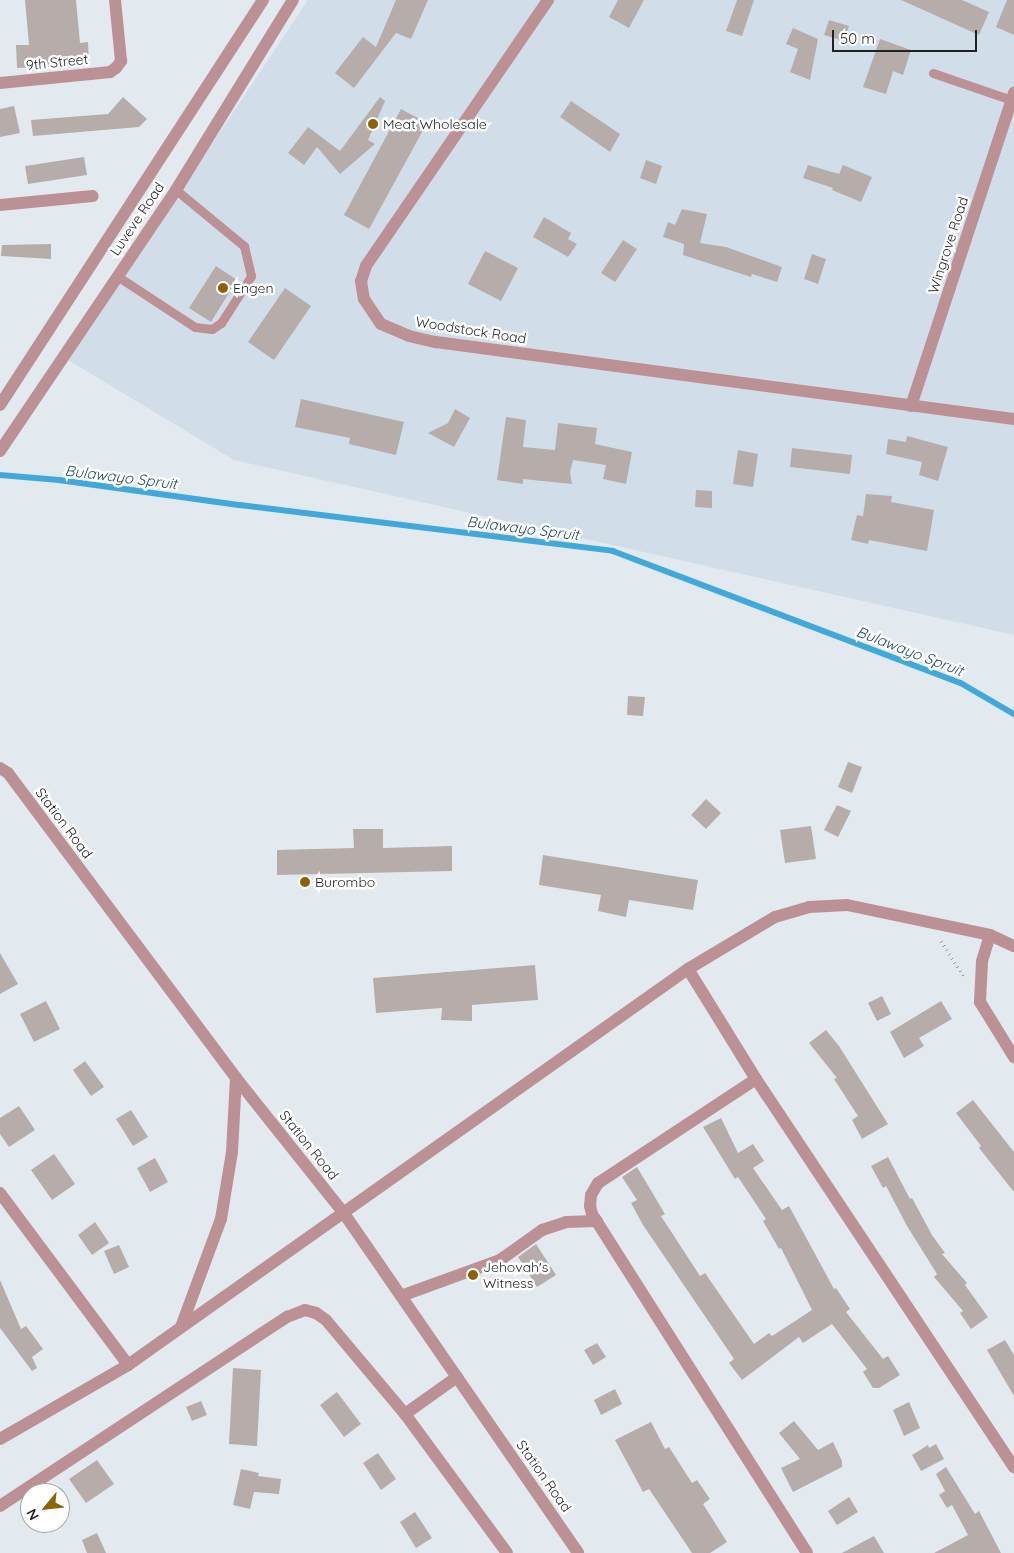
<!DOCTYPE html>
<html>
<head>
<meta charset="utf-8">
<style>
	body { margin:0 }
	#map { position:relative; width:1014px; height:1553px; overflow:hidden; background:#e3eaef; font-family:Quicksand,sans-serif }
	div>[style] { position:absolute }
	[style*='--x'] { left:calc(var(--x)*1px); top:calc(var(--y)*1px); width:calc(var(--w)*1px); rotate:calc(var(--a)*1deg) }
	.built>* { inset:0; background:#d1dee9 }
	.stream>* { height:5.5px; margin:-2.75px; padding:0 2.75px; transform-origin:2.75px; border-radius:2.75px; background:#40a9da }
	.building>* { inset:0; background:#b6adab }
	.path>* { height:3px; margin-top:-1.5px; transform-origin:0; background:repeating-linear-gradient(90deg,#92989c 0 1px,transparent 0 5px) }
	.service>* { height:9px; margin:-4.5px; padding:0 4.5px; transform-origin:4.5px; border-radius:4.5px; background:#bc9196 }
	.minor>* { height:12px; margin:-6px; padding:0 6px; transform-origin:6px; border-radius:6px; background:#bc9196 }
	.tertiary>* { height:12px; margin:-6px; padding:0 6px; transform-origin:6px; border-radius:6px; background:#bc9196 }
	.dots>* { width:14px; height:14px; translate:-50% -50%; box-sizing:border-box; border:2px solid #fff; border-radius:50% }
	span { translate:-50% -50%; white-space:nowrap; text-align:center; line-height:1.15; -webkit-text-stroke:5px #fff; paint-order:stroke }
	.street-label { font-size:14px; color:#1f2224 }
	.poi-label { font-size:14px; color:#1f2224 }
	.left { translate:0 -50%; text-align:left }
	.water-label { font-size:15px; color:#255065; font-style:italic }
	.north { position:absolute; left:20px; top:1483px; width:50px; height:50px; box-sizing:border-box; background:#fff; border:1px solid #a5a7a7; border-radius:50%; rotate:242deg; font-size:14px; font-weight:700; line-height:20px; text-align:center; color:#1f2224 }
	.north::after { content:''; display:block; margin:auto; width:18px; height:22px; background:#8c6204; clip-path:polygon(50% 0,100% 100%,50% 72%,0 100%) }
	.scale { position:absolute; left:832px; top:30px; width:145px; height:22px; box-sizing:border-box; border:2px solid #1f2224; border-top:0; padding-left:6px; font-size:15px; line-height:18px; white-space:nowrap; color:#1f2224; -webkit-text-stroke:4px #fff; paint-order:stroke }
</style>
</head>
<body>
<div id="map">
	<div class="built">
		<i style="clip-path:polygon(308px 0,1014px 0,1014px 635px,234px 460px,68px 360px)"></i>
	</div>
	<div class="stream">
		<i style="--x:0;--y:475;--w:59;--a:4.8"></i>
		<i style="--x:59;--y:480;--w:183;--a:7.9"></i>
		<i style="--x:240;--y:505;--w:376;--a:7"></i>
		<i style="--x:613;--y:551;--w:372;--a:20.8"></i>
		<i style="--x:961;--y:683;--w:61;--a:30.3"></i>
	</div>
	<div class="building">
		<i style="clip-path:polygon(25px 0,76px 0,80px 43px,88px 42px,89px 65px,17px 68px,16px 45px,29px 45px)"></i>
		<i style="clip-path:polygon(396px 0,428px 0,411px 39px,396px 33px,354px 88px,335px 73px,363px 37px,376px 47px)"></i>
		<i style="clip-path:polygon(618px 0,644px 0,629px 28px,609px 17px)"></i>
		<i style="clip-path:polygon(737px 0,754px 0,742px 36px,726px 31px)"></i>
		<i style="clip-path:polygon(901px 0,962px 0,989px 12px,979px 35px)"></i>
		<i style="clip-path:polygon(1007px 0,1014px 0,1014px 35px,996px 27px)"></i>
		<i style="clip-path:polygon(829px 20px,849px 26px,844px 41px,824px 35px)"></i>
		<i style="clip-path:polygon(793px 28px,818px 39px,810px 80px,790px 72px,798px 49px,786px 44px)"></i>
		<i style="clip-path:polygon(880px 39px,911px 50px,903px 75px,893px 71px,886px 94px,863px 87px)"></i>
		<i style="clip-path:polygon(123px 97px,147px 119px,139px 127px,33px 136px,31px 120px,108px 114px)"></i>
		<i style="clip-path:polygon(380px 97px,385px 101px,368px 140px,375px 144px,340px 174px,317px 147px,304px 165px,288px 153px,308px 127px,340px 151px)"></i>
		<i style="clip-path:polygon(571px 101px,620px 134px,610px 152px,560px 117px)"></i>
		<i style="clip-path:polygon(14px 106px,20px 133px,0 137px,0 109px)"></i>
		<i style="clip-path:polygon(401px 109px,427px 123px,369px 229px,344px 215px)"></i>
		<i style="clip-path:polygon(84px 157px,87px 175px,28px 184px,25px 166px)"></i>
		<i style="clip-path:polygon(646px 160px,662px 166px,656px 184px,640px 178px)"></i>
		<i style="clip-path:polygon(808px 165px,839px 174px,843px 165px,872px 177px,861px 202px,832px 190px,833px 188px,803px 178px)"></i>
		<i style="clip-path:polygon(682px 209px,707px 214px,700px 243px,726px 247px,782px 267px,777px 282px,752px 274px,751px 277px,683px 255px,684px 244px,663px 237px,668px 222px,675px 225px)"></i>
		<i style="clip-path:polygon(544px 217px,571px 233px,568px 239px,577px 244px,568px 257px,533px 237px)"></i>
		<i style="clip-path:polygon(623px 240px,637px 249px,615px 282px,601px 273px)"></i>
		<i style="clip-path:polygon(51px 244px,51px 259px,1px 256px,2px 245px)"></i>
		<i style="clip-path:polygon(485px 251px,518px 268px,501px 301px,468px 284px)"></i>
		<i style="clip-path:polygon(812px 254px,826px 259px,818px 284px,804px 279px)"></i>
		<i style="clip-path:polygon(216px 266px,237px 280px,211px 322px,189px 308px)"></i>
		<i style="clip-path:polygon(285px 288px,311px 306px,274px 360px,248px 342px)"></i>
		<i style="clip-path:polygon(301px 399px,404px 422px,396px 455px,349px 444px,350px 438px,295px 427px)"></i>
		<i style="clip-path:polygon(455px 409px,470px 418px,454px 447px,428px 433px,448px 423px)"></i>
		<i style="clip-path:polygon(506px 417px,526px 420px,523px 447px,555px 450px,558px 423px,597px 428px,595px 444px,632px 452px,626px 484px,603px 479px,606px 465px,573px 460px,570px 472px,572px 484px,523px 479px,523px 484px,497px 480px)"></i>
		<i style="clip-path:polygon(907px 436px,948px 447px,938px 481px,919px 475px,922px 462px,886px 454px,888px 439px,906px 442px)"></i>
		<i style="clip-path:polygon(792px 448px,852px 455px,850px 474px,790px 467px)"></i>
		<i style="clip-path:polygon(738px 450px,758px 454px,753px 487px,733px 484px)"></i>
		<i style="clip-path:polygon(696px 490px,712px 491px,712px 508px,695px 507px)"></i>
		<i style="clip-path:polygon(866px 494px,892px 496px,891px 502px,934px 510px,927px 551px,869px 540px,868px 544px,851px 540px,857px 515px,863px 516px)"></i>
		<i style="clip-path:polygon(628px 696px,645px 697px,643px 716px,627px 715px)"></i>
		<i style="clip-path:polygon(848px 762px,862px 767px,852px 793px,838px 787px)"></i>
		<i style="clip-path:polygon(706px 799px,721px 813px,706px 829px,691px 815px)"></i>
		<i style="clip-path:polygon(837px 805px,851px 811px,838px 837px,824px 830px)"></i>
		<i style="clip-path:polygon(811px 826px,816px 859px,785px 863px,780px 830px)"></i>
		<i style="clip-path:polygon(353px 829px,383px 829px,383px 848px,452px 846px,452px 871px,277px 875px,277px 850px,354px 848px)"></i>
		<i style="clip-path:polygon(543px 855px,698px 880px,693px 910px,629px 900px,626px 917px,598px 911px,601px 895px,539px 885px)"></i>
		<i style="clip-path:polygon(0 953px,18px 984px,0 994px)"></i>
		<i style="clip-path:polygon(535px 965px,538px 1000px,472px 1005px,472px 1021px,441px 1020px,442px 1008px,376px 1013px,373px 978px)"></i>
		<i style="clip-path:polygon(882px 996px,891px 1014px,877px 1021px,868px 1003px)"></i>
		<i style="clip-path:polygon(46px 1001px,60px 1029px,34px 1042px,20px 1014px)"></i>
		<i style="clip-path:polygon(941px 1001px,952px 1019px,919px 1038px,924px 1046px,904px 1058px,890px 1032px)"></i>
		<i style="clip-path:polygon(826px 1030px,839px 1046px,888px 1124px,862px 1139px,852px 1120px,858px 1116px,834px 1079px,837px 1078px,809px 1043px)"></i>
		<i style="clip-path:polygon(85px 1061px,104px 1087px,91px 1096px,73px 1070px)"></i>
		<i style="clip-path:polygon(973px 1100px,1014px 1152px,1014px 1192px,979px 1148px,981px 1146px,956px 1113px)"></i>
		<i style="clip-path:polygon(19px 1106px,35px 1130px,9px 1147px,0 1134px,0 1118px)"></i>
		<i style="clip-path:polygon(131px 1110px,148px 1137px,133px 1146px,116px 1119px)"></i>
		<i style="clip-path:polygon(721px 1118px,738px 1153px,753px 1144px,764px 1161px,753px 1168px,782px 1210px,789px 1206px,834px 1289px,836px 1288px,850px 1309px,846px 1312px,883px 1359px,888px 1356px,900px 1375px,879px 1388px,873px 1388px,863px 1372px,867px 1369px,832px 1324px,803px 1343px,799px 1337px,742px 1380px,729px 1363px,734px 1359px,643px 1225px,631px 1203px,637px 1200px,622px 1177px,637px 1167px,665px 1214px,661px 1216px,700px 1276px,705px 1273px,754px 1344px,769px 1333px,772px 1336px,812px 1310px,781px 1248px,779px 1249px,763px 1221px,766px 1219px,738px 1177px,735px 1179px,703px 1127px)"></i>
		<i style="clip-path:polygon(54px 1154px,75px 1184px,52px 1200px,31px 1170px)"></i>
		<i style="clip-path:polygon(888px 1157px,910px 1199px,912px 1198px,932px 1235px,945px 1253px,942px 1254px,967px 1283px,965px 1285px,988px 1317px,971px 1329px,960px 1313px,963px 1311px,934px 1277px,937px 1274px,907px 1226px,886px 1186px,883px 1188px,871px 1166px)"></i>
		<i style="clip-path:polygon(155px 1158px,168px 1182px,150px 1192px,137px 1168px)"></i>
		<i style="clip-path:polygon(95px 1222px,109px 1243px,92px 1255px,78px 1235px)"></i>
		<i style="clip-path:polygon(536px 1244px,556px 1275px,537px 1287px,518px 1257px)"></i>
		<i style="clip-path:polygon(119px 1245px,129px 1267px,114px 1274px,104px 1251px)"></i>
		<i style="clip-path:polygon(0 1280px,21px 1329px,26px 1326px,43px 1349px,32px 1357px,37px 1368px,32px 1371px,0 1328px)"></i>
		<i style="clip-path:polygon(1005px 1340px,1014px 1355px,1014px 1396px,987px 1350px)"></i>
		<i style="clip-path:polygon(597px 1343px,606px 1357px,593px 1365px,584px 1350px)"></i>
		<i style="clip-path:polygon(233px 1368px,261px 1370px,257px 1446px,229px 1444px)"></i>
		<i style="clip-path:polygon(615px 1389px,622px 1404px,601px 1415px,594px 1400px)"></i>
		<i style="clip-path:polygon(337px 1392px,361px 1424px,344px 1437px,320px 1405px)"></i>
		<i style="clip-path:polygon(201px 1401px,207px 1415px,192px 1421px,186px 1407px)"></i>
		<i style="clip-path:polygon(909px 1402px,920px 1428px,904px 1436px,893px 1410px)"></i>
		<i style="clip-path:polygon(794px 1421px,818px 1450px,833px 1442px,842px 1461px,842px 1467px,793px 1492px,781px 1468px,800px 1459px,779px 1433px)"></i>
		<i style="clip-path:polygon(651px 1422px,665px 1449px,669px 1447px,692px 1483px,697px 1480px,710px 1499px,703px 1504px,727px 1542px,710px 1553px,692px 1553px,649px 1489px,643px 1492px,615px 1440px)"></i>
		<i style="clip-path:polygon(936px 1444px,944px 1459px,921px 1471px,912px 1455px,928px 1445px,929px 1448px)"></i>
		<i style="clip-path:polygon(378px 1453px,396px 1479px,381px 1490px,363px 1463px)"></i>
		<i style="clip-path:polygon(97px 1460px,114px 1484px,86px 1503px,69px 1479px)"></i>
		<i style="clip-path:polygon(946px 1467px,975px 1514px,979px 1511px,1001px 1553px,934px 1553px,968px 1535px,952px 1505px,947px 1508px,939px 1495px,945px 1491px,936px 1474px)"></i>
		<i style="clip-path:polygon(241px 1469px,259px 1473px,258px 1476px,281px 1479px,279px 1494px,254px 1492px,250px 1509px,233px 1505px)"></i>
		<i style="clip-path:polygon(849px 1497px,858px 1512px,837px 1525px,828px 1511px)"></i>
		<i style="clip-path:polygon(415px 1512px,432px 1538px,416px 1548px,400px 1522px)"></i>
		<i style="clip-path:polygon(97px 1533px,106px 1553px,87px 1553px,82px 1540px)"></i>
		<i style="clip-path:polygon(874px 1536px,884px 1553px,842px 1553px)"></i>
	</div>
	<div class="path">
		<i style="--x:941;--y:941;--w:44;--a:57"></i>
	</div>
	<div class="service">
		<i style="--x:933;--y:73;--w:83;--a:18.9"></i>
		<i style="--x:117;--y:276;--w:93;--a:33.2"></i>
		<i style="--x:195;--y:327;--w:17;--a:7"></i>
		<i style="--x:212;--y:329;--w:11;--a:-34"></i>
		<i style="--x:221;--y:323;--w:56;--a:-57.4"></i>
		<i style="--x:251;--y:276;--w:31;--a:-103"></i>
		<i style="--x:244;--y:246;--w:88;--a:-140.5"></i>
	</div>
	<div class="minor">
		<i style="--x:548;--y:0;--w:322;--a:124.4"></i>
		<i style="--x:366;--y:266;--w:16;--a:108"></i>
		<i style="--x:361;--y:281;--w:18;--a:81"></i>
		<i style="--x:364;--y:299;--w:30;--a:56"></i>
		<i style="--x:381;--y:324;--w:30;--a:23"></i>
		<i style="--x:409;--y:336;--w:28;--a:13"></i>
		<i style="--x:436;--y:342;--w:583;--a:7.59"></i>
		<i style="--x:0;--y:83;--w:111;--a:-5.7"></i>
		<i style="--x:110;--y:72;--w:7;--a:-34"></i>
		<i style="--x:116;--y:68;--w:9;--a:-54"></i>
		<i style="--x:121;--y:61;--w:61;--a:-95.6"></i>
		<i style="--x:0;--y:205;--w:93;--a:-5.5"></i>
		<i style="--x:911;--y:406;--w:330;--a:-71.8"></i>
		<i style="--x:0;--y:768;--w:9;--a:32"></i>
		<i style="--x:8;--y:773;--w:381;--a:53.2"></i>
		<i style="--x:236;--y:1078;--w:171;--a:51.4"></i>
		<i style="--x:343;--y:1212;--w:414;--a:55.4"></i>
		<i style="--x:990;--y:935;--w:28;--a:107"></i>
		<i style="--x:982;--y:962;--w:40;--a:92.9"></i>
		<i style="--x:980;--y:1002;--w:65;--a:58.3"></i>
		<i style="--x:688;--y:969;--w:129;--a:58.3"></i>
		<i style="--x:756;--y:1079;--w:466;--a:56.4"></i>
		<i style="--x:756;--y:1079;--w:189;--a:146.6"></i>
		<i style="--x:598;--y:1183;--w:14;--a:120"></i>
		<i style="--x:591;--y:1195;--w:11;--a:95"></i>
		<i style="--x:590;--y:1206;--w:8;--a:76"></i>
		<i style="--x:592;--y:1214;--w:401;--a:57.6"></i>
		<i style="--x:0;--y:1193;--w:214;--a:53.3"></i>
		<i style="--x:401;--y:1296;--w:105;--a:-20"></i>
		<i style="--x:500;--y:1260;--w:52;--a:-35.5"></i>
		<i style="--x:542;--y:1230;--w:25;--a:-18"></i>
		<i style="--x:566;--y:1222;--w:31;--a:-2"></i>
		<i style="--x:181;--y:1327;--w:115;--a:-69.7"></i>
		<i style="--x:221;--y:1219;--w:68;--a:-80.7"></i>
		<i style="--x:232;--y:1152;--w:74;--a:-86.9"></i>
		<i style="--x:405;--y:1414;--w:64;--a:-35.4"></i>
		<i style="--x:0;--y:1439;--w:148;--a:-30"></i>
		<i style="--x:128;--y:1365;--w:686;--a:-35.27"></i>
		<i style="--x:688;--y:969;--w:101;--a:-30.9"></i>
		<i style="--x:775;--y:917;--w:35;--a:-16"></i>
		<i style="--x:809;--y:907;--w:38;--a:-3"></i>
		<i style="--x:847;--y:905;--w:146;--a:11.8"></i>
		<i style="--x:990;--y:935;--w:26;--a:25"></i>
		<i style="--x:0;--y:1506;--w:344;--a:-33.4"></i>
		<i style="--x:287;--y:1317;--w:19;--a:-21"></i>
		<i style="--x:305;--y:1310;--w:11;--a:15"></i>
		<i style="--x:316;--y:1313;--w:12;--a:35"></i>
		<i style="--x:326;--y:1320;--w:123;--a:50"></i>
		<i style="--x:405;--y:1414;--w:172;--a:53.7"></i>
	</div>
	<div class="tertiary">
		<i style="--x:0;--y:405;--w:483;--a:-57"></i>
		<i style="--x:0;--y:451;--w:315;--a:-56"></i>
		<i style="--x:176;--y:190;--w:223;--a:-58.4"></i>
	</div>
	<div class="dots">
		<i style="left:373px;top:124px;background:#8c6204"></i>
		<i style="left:223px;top:288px;background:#8c6204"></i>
		<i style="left:305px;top:882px;background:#8c6204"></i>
		<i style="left:473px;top:1275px;background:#8c6204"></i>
	</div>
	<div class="street-label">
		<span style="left:57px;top:62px;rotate:-6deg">9th Street</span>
		<span style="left:137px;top:219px;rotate:-56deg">Luveve Road</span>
		<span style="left:948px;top:245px;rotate:-72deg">Wingrove Road</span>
		<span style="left:471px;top:330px;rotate:9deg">Woodstock Road</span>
		<span style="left:64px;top:823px;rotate:53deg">Station Road</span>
		<span style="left:309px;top:1145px;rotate:51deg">Station Road</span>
		<span style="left:544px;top:1476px;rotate:55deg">Station Road</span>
	</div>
	<div class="poi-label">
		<span class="left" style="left:383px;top:124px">Meat Wholesale</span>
		<span class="left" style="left:233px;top:288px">Engen</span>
		<span class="left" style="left:315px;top:882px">Burombo</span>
		<span class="left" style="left:483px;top:1275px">Jehovah's<br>Witness</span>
	</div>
	<div class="water-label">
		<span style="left:121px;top:477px;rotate:7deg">Bulawayo Spruit</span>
		<span style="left:523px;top:528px;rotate:7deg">Bulawayo Spruit</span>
		<span style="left:910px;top:651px;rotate:21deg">Bulawayo Spruit</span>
	</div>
	<div class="north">N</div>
	<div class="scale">50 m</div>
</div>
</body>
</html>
